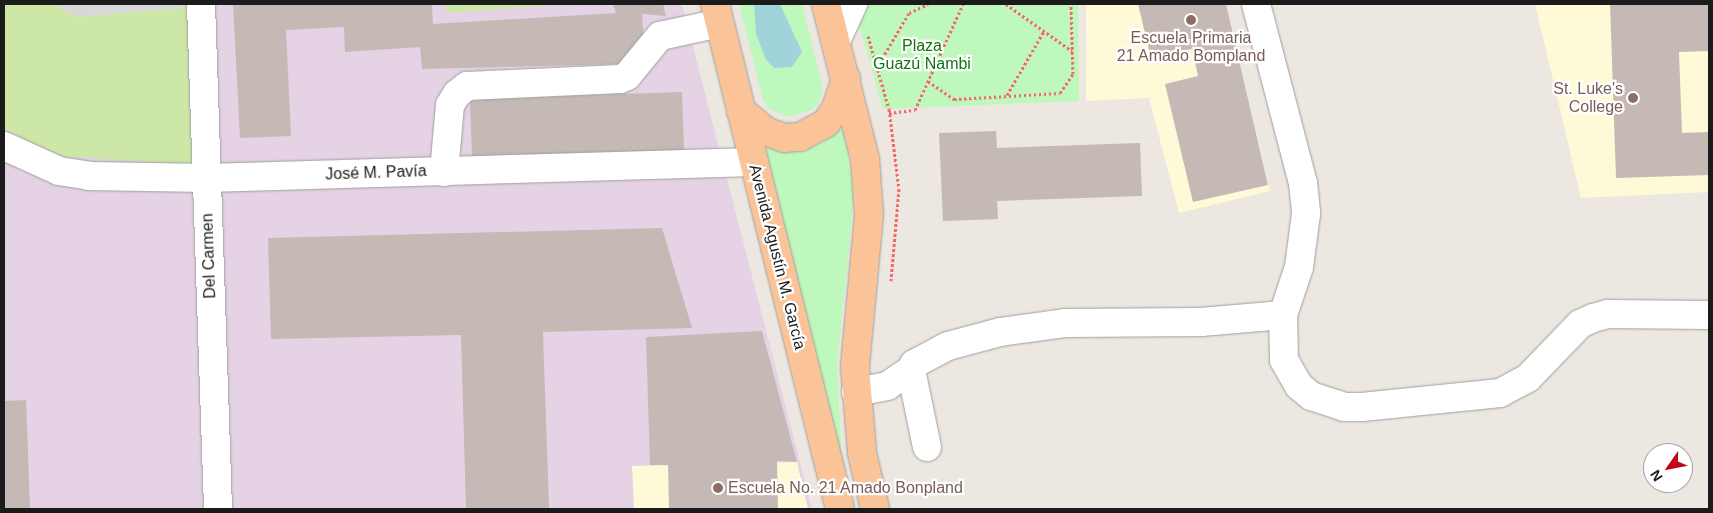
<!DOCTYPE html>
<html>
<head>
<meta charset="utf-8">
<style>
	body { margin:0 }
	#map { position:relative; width:1713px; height:513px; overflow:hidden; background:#ece7e0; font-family:Arial,sans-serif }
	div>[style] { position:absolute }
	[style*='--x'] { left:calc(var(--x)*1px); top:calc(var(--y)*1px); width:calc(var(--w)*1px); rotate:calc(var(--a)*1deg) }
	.residential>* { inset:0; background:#d9d8d8 }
	.industrial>* { inset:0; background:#e5d2e4 }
	.education>* { inset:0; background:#fefad7 }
	.grass>* { inset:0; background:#cde7a6 }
	.park>* { inset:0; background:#bef8bc }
	.water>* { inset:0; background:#a1d3da }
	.building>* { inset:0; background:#c4b9b4 }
	.path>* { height:3px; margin-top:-1.5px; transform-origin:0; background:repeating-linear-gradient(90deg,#f76768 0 2.5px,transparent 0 5px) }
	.roads { filter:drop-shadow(0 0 1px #9f9f9f) drop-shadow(0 0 1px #9f9f9f) }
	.minor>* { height:28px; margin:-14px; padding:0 14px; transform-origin:14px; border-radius:14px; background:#fff }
	.major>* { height:28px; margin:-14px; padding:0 14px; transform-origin:14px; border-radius:14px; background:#fac498 }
	.dots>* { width:14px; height:14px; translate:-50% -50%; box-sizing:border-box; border:2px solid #fff; border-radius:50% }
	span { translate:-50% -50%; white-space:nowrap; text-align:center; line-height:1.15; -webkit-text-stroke:4.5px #fff; paint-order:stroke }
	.education-label { font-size:16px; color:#785e54 }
	.right { translate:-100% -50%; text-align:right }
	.left { translate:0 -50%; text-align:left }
	.park-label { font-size:16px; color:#10750d }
	.street-label { font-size:16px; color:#1b1b1b }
	.frame { position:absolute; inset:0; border:5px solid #1b1b1b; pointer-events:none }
	.north { position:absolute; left:1643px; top:443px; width:50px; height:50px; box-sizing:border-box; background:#fff; border:1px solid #a4a4a4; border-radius:50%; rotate:237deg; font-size:14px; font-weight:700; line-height:20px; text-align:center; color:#1b1b1b }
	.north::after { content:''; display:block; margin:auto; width:18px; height:22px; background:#c20419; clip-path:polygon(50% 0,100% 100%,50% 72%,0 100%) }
</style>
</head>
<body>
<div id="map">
	<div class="residential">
		<i style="clip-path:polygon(54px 4px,191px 4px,191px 7px,76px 17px)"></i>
	</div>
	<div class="industrial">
		<i style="clip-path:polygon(191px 4px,446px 4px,447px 13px,567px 4px,682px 4px,812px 509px,4px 509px,4px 129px,61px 156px)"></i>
	</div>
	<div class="education">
		<i style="clip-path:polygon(1086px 4px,1226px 4px,1270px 191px,1179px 213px,1149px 98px,1086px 101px)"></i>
		<i style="clip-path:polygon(1535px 4px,1709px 4px,1709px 192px,1581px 198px)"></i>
		<i style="clip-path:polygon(797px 462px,808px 509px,634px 509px,632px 466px)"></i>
	</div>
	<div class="grass">
		<i style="clip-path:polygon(4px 4px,54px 4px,76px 17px,191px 7px,198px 165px,61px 156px,4px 129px)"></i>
		<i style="clip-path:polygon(446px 4px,567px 4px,447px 13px)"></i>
	</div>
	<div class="park">
		<i style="clip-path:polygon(739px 4px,802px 4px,823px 89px,818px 103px,812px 110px,787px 117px,768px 108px,763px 100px)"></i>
		<i style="clip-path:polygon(867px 4px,1078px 4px,1079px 101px,883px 109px,859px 24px)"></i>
		<i style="clip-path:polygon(840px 130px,845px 132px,854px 197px,837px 365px,842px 462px,766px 155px,768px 147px,773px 146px,799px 149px,815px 147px)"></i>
	</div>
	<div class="water">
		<i style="clip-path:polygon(754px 4px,780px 4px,802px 52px,792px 67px,774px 68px,766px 60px,756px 34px)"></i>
	</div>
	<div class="building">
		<i style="clip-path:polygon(233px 4px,432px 4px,433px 24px,616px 13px,613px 4px,663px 4px,666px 16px,642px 14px,644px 42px,623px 64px,422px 69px,420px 47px,345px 52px,344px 27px,286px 30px,291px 136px,240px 138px)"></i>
		<i style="clip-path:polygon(1138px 4px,1226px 4px,1268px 185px,1193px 202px,1165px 84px,1198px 76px,1192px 49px,1151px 58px)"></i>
		<i style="clip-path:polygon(1610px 4px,1709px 4px,1709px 51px,1679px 52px,1682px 133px,1709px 132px,1709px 175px,1616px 178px)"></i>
		<i style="clip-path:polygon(682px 92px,684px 152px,472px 160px,470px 99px)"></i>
		<i style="clip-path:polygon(996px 131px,997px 148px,1140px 143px,1142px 196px,997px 201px,998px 219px,943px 221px,939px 133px)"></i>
		<i style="clip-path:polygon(662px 228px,692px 328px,543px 332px,549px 509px,466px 509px,461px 335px,271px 339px,268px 238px)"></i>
		<i style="clip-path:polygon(762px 331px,797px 462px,777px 461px,778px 509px,669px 509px,668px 465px,650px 465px,646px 337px)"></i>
		<i style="clip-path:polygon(26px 400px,30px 509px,4px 509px,4px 401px)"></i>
	</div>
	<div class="path">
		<i style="--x:1006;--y:4;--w:81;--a:35.5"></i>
		<i style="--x:868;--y:36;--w:76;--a:74"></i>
		<i style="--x:889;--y:109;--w:81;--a:82.9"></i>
		<i style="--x:899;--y:189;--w:92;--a:95"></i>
		<i style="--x:877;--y:67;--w:63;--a:-59.3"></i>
		<i style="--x:909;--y:13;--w:21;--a:-25"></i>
		<i style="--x:928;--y:81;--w:32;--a:35"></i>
		<i style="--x:954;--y:99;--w:106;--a:-3.2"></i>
		<i style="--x:1060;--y:93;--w:23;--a:-56"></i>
		<i style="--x:1073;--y:74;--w:70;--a:-91.6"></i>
		<i style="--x:1007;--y:95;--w:74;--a:-60"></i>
		<i style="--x:889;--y:113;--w:26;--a:-7"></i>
		<i style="--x:915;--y:110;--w:116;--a:-65.6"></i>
	</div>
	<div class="roads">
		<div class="minor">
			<i style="--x:201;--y:4;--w:505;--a:88.07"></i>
			<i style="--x:1256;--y:4;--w:185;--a:75.3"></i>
			<i style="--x:1303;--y:183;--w:31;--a:84"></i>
			<i style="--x:1306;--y:214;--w:53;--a:97.5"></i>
			<i style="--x:1299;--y:267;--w:51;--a:108.4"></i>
			<i style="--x:1283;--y:315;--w:45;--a:88.7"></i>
			<i style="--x:1284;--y:360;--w:30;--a:60"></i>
			<i style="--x:1299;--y:386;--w:16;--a:40"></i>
			<i style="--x:1311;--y:396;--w:35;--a:18"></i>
			<i style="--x:1344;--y:407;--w:18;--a:0"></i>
			<i style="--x:1362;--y:407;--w:139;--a:-5.8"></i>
			<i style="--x:1500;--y:393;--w:32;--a:-28"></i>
			<i style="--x:1528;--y:378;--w:75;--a:-46.1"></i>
			<i style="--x:1580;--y:324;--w:14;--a:-25"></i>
			<i style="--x:1593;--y:318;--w:16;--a:-15"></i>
			<i style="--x:1608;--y:314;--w:101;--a:0.6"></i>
			<i style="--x:836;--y:41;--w:41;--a:-65.3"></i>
			<i style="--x:4;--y:146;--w:60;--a:24.4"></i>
			<i style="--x:59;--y:171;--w:30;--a:9"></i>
			<i style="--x:89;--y:176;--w:118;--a:1"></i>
			<i style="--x:207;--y:178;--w:547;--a:-1.68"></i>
			<i style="--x:444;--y:172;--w:67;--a:-84.9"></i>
			<i style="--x:450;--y:105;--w:13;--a:-58"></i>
			<i style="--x:457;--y:94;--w:13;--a:-39"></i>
			<i style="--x:467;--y:86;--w:153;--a:-2.6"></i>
			<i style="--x:620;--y:79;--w:8;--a:-23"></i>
			<i style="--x:627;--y:76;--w:52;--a:-50.5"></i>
			<i style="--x:660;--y:36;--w:61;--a:-12.2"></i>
			<i style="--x:856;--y:392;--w:32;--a:-11"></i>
			<i style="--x:887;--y:386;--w:29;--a:-34"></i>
			<i style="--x:927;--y:447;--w:79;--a:-101.7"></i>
			<i style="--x:911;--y:370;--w:7;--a:-63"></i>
			<i style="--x:914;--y:364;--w:38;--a:-28"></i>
			<i style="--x:948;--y:346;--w:54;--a:-15.1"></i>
			<i style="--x:1000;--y:332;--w:67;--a:-7.8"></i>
			<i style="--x:1066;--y:323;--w:135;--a:-0.4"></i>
			<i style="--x:1201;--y:322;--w:82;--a:-4.9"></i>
		</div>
		<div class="major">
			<i style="--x:715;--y:4;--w:520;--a:76.1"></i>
			<i style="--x:826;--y:4;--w:160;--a:75.9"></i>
			<i style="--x:865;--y:159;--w:56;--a:85.9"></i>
			<i style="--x:869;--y:215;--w:153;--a:95.3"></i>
			<i style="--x:855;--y:367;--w:86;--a:85.3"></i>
			<i style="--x:862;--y:453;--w:57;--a:76.9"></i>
			<i style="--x:741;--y:111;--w:33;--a:39"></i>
			<i style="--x:767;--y:132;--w:18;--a:19"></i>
			<i style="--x:784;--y:138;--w:16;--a:-4"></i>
			<i style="--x:800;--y:137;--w:30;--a:-28"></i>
			<i style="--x:826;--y:123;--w:18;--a:-56"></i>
			<i style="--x:836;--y:108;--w:31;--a:-71"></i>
		</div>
	</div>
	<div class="dots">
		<i style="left:1191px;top:20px;background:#8d6e63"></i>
		<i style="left:1633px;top:98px;background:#8d6e63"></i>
		<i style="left:718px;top:488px;background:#8d6e63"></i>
	</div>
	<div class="education-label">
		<span style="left:1191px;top:47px">Escuela Primaria<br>21 Amado Bompland</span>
		<span class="right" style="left:1623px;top:98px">St. Luke's<br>College</span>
		<span class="left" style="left:728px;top:488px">Escuela No. 21 Amado Bonpland</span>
	</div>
	<div class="park-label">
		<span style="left:922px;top:55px">Plaza<br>Guazú Nambi</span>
	</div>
	<div class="street-label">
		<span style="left:376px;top:173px;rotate:-2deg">José M. Pavía</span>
		<span style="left:209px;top:256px;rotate:-92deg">Del Carmen</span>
		<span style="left:777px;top:257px;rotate:76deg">Avenida Agustín M. García</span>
	</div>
	<div class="frame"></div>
	<div class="north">N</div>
</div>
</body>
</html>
